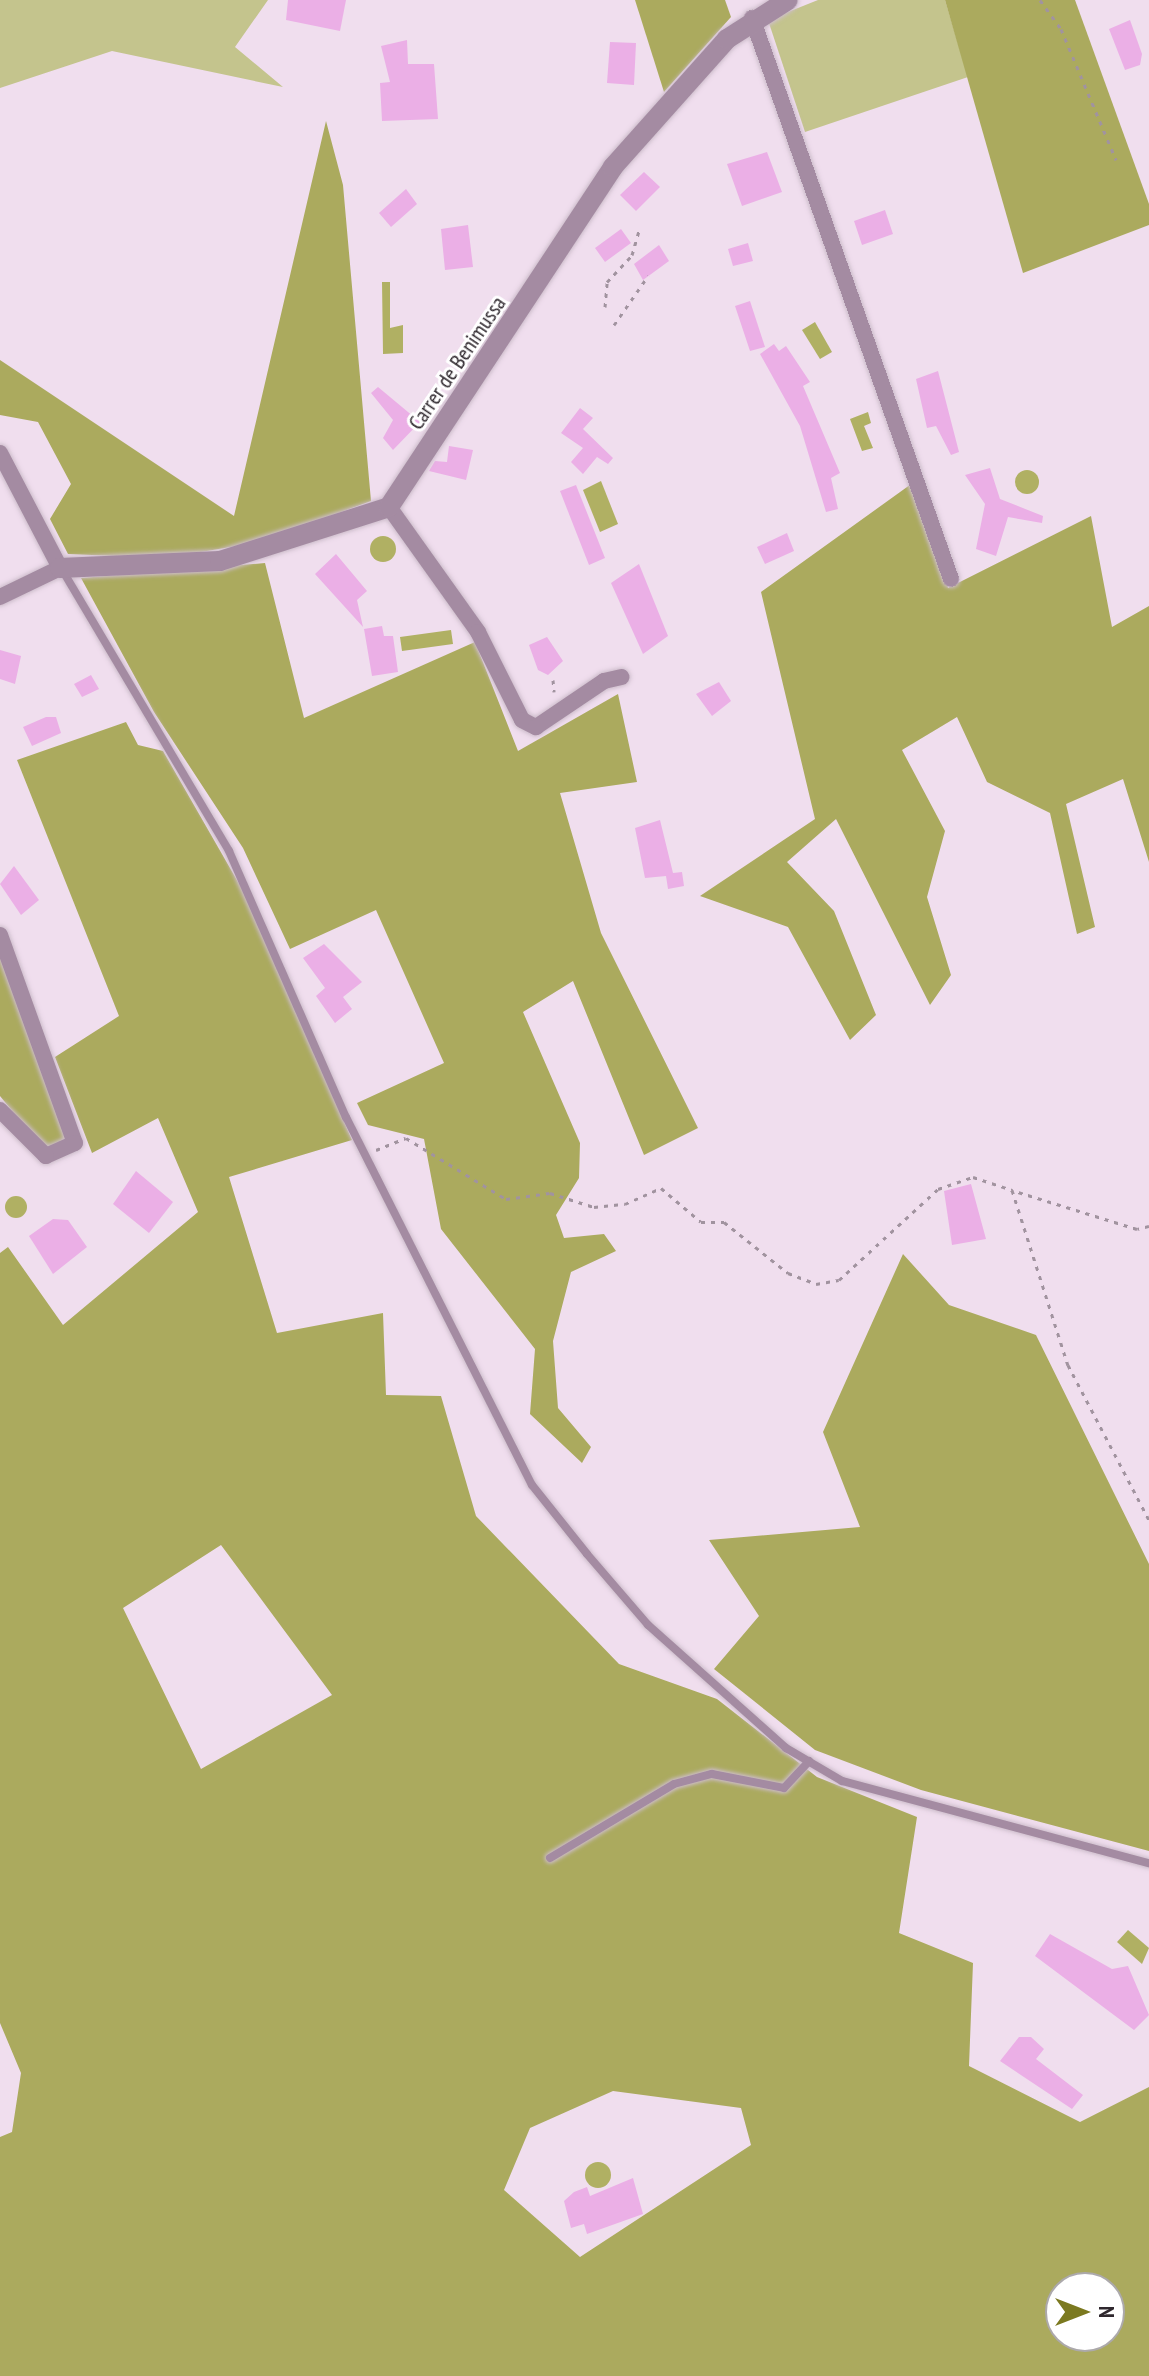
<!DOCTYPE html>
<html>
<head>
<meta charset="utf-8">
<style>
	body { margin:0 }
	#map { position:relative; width:1149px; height:2376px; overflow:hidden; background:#f0deee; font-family:"PT Sans Narrow",sans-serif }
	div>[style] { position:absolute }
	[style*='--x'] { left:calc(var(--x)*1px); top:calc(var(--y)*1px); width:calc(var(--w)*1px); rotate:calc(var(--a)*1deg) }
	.green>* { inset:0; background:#c4c48d }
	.forest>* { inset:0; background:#abaa5e }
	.water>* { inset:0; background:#b0b063 }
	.round { border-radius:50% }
	.building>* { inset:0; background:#ebafe6 }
	.path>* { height:3px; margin-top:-1.5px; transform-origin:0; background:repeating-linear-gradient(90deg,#a1939f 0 4px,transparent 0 10px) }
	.roads { filter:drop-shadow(0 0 2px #cdbdcb) drop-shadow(0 0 2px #cdbdcb) }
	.service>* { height:8px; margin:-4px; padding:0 4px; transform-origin:4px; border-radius:4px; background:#a48ba2 }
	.minor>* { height:16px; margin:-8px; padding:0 8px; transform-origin:8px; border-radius:8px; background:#a48ba2 }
	.tertiary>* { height:20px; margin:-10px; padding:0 10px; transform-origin:10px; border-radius:10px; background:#a48ba2 }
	span { translate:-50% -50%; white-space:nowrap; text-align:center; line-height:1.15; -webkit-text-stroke:6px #fff; paint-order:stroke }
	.street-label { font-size:22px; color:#2f282e }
	.north { position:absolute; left:1045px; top:2272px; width:80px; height:80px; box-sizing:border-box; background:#fff; border:2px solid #aca9ab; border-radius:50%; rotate:90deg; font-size:22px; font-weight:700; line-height:32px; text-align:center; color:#2f282e }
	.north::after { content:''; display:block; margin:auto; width:28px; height:36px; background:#7b7920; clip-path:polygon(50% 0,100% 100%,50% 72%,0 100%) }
</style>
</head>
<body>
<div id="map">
	<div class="green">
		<i style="clip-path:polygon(0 0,268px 0,235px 47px,283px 87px,112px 51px,0 88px)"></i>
		<i style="clip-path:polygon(818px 0,945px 0,968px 77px,805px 132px,768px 20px)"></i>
	</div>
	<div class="forest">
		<i style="clip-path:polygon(635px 0,725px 0,731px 17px,664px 92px)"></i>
		<i style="clip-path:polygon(945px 0,1075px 0,1149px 204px,1149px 225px,1023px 273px)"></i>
		<i style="clip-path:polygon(326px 121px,343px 185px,371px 501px,260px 542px,165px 558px,68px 554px,50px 519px,71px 484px,38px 422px,0 415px,0 360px,234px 516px)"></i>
		<i style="clip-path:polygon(914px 482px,948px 588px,1091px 516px,1112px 627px,1149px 606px,1149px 862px,1123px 779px,1066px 804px,1095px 927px,1077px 934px,1050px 813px,987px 782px,957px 717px,902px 750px,945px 831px,927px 897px,951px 975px,930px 1005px,836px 819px,787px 862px,834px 911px,876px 1015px,850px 1040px,788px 927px,700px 896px,815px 819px,761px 592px)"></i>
		<i style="clip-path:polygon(265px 563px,304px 718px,475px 642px,518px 751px,618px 694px,637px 782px,560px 793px,601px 933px,698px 1128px,644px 1155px,573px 981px,523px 1012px,580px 1143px,579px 1178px,556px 1215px,564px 1238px,604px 1234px,616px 1251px,571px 1272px,553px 1341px,558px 1408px,591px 1447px,582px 1463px,530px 1414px,535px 1349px,441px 1229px,424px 1139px,368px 1125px,357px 1103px,444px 1063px,376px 910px,290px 949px,243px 848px,154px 712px,81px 578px)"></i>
		<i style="clip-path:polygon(evenodd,126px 722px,138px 745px,163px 751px,242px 889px,352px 1140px,229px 1177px,277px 1333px,383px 1313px,386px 1395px,441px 1396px,476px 1516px,619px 1664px,717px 1699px,817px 1777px,917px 1817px,899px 1933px,973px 1963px,969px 2066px,1080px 2122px,1149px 2087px,1149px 2376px,0 2376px,0 2137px,12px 2132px,21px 2073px,0 2023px,0 1253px,8px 1247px,63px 1325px,198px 1212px,158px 1118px,92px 1153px,55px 1057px,119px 1016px,17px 760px,126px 722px,221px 1545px,332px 1695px,201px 1769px,123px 1608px,221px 1545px,126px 722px,613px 2091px,741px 2108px,751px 2145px,580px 2257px,504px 2190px,530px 2128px,613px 2091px,126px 722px,1061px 2288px,1109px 2288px,1109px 2336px,1061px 2336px,1061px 2288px)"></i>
		<i style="clip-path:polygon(0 956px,67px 1139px,44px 1150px,0 1096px)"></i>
		<i style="clip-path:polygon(903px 1254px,949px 1305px,1036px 1335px,1149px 1564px,1149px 1851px,921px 1790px,815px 1750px,714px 1669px,759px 1616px,709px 1540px,860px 1527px,823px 1432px)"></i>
	</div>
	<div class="water">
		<i style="clip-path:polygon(382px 282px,390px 282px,390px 328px,403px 325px,403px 353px,383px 354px)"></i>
		<i style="clip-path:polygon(815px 322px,832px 352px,820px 359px,802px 330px)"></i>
		<i style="clip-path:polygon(868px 412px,871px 423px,864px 426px,873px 448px,862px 451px,850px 419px)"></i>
		<i class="round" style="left:1015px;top:470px;width:24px;height:24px"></i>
		<i style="clip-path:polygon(601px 481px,618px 524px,600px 532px,583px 490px)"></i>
		<i class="round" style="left:370px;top:536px;width:26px;height:26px"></i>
		<i style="clip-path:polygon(451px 630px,453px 644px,402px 651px,400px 637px)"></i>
		<i class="round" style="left:5px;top:1196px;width:22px;height:22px"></i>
		<i style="clip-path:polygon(1128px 1930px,1149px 1948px,1142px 1964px,1117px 1942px)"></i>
		<i class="round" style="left:585px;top:2162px;width:26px;height:26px"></i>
	</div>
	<div class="building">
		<i style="clip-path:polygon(288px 0,346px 0,340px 31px,286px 20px)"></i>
		<i style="clip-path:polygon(1130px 20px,1142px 54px,1140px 65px,1125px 70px,1109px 29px)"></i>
		<i style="clip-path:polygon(407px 40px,408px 64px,434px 64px,438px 119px,382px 121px,380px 83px,390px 82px,381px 46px)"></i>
		<i style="clip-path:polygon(610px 42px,636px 43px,634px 85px,607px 83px)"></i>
		<i style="clip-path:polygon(767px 152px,782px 192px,742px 206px,727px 164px)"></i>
		<i style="clip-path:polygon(644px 172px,660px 187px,636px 211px,620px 195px)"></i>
		<i style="clip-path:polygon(406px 189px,417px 204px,391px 227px,379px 213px)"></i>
		<i style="clip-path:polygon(885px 210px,893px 234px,862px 245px,854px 221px)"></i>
		<i style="clip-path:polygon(468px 225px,473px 267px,445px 270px,441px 229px)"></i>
		<i style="clip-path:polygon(621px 229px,631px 243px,605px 262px,595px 248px)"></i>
		<i style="clip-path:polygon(748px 243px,753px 261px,733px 266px,728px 249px)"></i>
		<i style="clip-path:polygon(659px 245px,669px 261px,643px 280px,634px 264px)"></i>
		<i style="clip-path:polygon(750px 301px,765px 347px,750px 351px,735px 306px)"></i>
		<i style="clip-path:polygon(774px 344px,779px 351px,786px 346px,810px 382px,803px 386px,840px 473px,831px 478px,838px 509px,826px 512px,800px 426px,760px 354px)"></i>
		<i style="clip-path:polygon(938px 371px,959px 452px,951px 455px,936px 426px,927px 428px,916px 379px)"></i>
		<i style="clip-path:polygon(378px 387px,420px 422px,393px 450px,383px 438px,393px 420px,371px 393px)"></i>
		<i style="clip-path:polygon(580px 408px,593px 418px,583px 429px,613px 458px,608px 464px,597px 457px,583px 474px,571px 462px,583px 448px,561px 433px)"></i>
		<i style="clip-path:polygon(449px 446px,473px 450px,466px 480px,429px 471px,435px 461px,447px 462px)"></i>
		<i style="clip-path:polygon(990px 468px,1000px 499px,1043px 516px,1042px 523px,1008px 517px,996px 556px,976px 549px,985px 504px,965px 475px)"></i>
		<i style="clip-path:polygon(576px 485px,605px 558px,589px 565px,560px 491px)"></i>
		<i style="clip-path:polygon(787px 533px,794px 551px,765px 564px,757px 547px)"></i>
		<i style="clip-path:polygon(336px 554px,367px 591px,357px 600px,363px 627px,315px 574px)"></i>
		<i style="clip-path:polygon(639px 564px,668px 636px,643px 654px,611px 583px)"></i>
		<i style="clip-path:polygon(382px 626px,384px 636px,393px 636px,398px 672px,372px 676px,364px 629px)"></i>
		<i style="clip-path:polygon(547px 637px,563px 661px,548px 675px,538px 670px,529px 645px)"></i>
		<i style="clip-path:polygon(0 650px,21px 656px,15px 684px,0 679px)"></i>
		<i style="clip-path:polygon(91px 675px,99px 689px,82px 697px,74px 684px)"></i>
		<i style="clip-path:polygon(719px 682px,731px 701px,712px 716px,696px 694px)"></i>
		<i style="clip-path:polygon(46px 717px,56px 717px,61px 733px,32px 746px,23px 727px)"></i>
		<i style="clip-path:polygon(660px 820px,673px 873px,682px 872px,684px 886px,668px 889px,666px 876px,645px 878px,635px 828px)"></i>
		<i style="clip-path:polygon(14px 866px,39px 900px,21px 915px,0 884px)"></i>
		<i style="clip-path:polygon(324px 944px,362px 982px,343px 997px,352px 1009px,335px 1023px,316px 996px,325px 988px,303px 958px)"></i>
		<i style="clip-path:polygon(136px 1171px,173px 1202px,149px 1233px,113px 1204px)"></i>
		<i style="clip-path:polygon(971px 1184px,986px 1239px,952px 1245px,944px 1191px)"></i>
		<i style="clip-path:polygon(53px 1219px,68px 1220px,87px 1247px,53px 1274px,29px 1236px)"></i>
		<i style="clip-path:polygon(1050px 1934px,1112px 1969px,1128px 1966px,1149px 2015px,1134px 2030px,1035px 1956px)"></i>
		<i style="clip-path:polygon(1019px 2037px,1031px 2037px,1044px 2049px,1036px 2059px,1083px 2095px,1072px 2109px,1000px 2061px)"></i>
		<i style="clip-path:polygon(633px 2178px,643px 2214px,587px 2234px,584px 2224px,571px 2228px,564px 2201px,574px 2192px,587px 2187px,590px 2196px)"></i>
	</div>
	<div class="path">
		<i style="--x:1040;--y:0;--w:36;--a:54"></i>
		<i style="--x:1061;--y:29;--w:142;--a:67.2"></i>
		<i style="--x:605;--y:307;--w:25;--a:-85"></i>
		<i style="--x:607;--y:282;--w:37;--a:-47"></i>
		<i style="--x:632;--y:255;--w:25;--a:-74"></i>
		<i style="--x:614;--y:325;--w:60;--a:-55.2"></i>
		<i style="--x:553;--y:680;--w:12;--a:85"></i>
		<i style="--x:376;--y:1150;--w:32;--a:-22"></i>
		<i style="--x:406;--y:1138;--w:117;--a:31.4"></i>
		<i style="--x:506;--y:1199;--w:44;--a:-7.8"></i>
		<i style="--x:550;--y:1193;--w:46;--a:17.7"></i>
		<i style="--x:594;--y:1207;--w:31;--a:-6"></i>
		<i style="--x:625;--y:1204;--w:39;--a:-24"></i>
		<i style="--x:661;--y:1188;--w:52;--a:40.4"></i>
		<i style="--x:701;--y:1222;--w:23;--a:0"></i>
		<i style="--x:724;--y:1222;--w:82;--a:38.6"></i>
		<i style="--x:788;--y:1273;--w:30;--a:21"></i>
		<i style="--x:816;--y:1284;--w:23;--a:-10"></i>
		<i style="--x:839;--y:1280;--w:134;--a:-42.6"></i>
		<i style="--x:938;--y:1189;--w:37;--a:-19"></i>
		<i style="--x:973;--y:1177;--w:41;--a:18.4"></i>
		<i style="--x:1149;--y:1226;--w:12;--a:166"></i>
		<i style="--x:1137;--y:1229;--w:131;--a:-162.7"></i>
		<i style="--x:1012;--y:1190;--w:184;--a:72.3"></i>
		<i style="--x:1068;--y:1365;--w:175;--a:62.4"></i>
	</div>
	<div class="roads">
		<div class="service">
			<i style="--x:61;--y:568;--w:329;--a:59.3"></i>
			<i style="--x:229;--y:851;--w:291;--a:66.3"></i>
			<i style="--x:346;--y:1117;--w:412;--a:63.2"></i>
			<i style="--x:532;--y:1485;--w:88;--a:51.4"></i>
			<i style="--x:587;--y:1554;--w:94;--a:49.3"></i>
			<i style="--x:648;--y:1625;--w:185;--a:41.7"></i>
			<i style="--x:786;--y:1748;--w:65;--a:30.5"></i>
			<i style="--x:842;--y:1781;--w:318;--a:15"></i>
			<i style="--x:550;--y:1858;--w:144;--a:-30.8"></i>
			<i style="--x:674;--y:1784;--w:39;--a:-15"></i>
			<i style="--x:712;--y:1774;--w:73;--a:11"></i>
			<i style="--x:784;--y:1788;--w:37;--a:-47"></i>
		</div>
		<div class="minor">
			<i style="--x:752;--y:18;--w:595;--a:70.47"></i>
			<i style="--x:0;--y:453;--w:130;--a:62.4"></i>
			<i style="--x:60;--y:568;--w:67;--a:154.2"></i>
			<i style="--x:389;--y:507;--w:153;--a:54.5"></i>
			<i style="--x:478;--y:632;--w:98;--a:63.4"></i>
			<i style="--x:522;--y:720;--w:16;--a:27"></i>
			<i style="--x:536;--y:727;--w:82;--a:-34.1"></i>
			<i style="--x:604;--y:681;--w:18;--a:-13"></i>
			<i style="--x:0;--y:935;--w:221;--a:70.2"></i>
			<i style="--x:75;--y:1143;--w:32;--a:156"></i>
			<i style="--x:46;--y:1156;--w:65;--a:-135"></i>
		</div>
		<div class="tertiary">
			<i style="--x:60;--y:568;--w:160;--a:-2.5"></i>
			<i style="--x:220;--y:561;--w:177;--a:-17.7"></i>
			<i style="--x:389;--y:507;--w:407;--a:-56.6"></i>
			<i style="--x:613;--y:167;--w:171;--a:-48.3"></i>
			<i style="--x:727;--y:39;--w:72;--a:-32.6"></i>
		</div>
	</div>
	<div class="street-label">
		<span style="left:457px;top:363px;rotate:-56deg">Carrer de Benimussa</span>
	</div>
	<div class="north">N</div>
</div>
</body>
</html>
